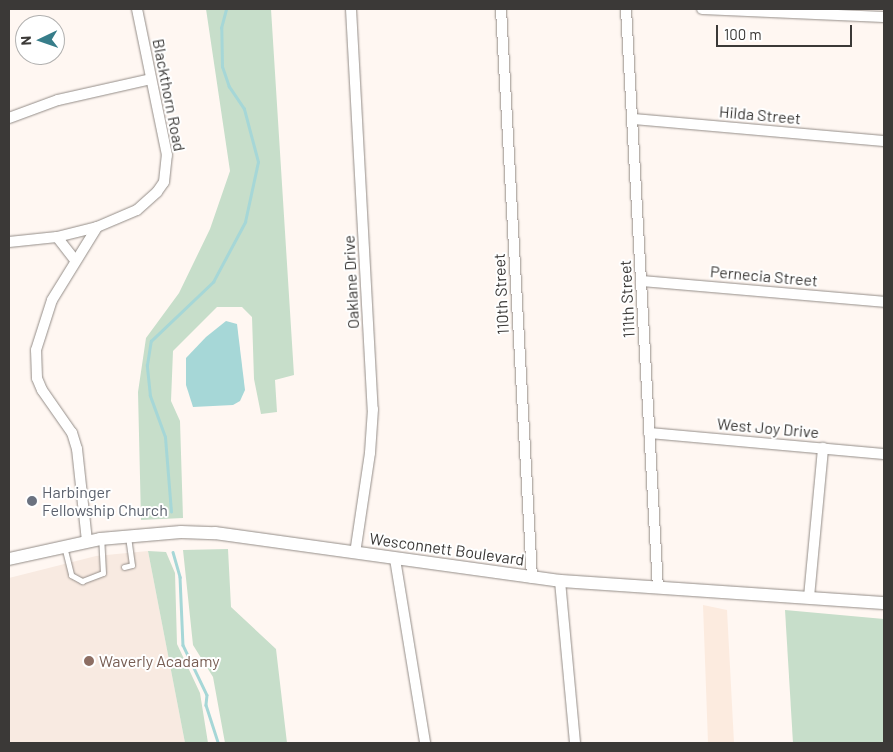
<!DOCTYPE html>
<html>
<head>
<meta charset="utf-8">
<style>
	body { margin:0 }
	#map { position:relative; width:893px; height:752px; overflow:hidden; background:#fff7f2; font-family:Barlow,sans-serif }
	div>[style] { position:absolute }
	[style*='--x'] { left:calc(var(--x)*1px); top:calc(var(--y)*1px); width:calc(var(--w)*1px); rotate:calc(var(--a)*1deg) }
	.commercial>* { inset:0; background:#fcebdf }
	.built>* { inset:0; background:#f8eae1 }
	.green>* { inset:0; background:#c7deca }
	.water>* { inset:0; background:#a6d7d7 }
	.stream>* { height:2.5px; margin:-1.25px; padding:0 1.25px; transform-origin:1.25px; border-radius:1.25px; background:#a6d7d7 }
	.roads { filter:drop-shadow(0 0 1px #948d88) drop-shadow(0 0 1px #948d88) }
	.service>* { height:5px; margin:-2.5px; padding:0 2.5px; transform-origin:2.5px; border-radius:2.5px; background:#fff }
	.minor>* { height:10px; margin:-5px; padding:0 5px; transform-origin:5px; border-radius:5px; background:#fff }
	.tertiary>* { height:12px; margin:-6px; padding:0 6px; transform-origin:6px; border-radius:6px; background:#fff }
	.dots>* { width:14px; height:14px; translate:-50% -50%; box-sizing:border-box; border:2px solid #fff; border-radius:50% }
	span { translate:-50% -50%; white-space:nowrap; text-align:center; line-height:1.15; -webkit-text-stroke:4px #fff; paint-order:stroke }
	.street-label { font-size:16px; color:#3b3937 }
	.worship-label { font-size:16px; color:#5b616d }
	.left { translate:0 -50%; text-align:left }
	.education-label { font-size:16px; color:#785e54 }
	.frame { position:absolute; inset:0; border:10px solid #3b3937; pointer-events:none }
	.north { position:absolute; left:15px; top:15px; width:50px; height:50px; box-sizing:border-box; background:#fff; border:1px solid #b1b0af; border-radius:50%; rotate:267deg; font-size:14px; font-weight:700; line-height:20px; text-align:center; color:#3b3937 }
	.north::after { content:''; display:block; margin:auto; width:18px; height:22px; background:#377d8a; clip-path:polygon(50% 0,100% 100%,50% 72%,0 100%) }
	.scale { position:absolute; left:716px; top:25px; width:136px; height:22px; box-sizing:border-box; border:2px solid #3b3937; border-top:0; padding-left:6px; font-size:15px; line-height:18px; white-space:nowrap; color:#3b3937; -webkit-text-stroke:4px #fff; paint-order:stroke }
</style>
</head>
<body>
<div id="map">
	<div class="commercial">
		<i style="clip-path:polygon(703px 605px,727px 610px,734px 743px,708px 743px)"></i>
	</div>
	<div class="built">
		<i style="clip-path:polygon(148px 551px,185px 743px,9px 743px,9px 578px,96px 556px)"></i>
	</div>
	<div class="green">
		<i style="clip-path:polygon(206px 9px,271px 9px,294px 375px,275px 380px,277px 412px,261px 414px,254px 379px,252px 317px,242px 307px,217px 307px,173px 351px,171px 401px,180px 421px,183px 518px,141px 520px,138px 392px,146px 338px,179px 293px,210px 229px,230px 171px)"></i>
		<i style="clip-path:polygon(228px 549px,231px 607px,276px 649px,287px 743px,225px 743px,213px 677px,193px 645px,183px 550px)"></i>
		<i style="clip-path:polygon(148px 551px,166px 552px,175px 573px,177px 644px,200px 693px,208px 743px,185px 743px)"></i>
		<i style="clip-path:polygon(785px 610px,884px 619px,884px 743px,793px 743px)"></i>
	</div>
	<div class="water">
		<i style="clip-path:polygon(226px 321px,237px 324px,245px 390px,240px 401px,233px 405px,193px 407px,186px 385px,186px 358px,206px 337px)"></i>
	</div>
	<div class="stream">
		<i style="--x:171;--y:512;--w:75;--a:-94.6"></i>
		<i style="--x:165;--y:437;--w:44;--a:-110.1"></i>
		<i style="--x:150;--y:396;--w:31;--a:-96"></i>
		<i style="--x:147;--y:365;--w:24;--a:-81"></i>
		<i style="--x:151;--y:341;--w:86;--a:-43.6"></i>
		<i style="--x:213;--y:282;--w:68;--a:-61.9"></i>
		<i style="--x:245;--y:222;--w:61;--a:-77.8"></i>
		<i style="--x:258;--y:162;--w:55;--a:-104.8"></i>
		<i style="--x:244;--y:109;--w:27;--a:-124"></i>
		<i style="--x:229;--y:87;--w:21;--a:-109"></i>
		<i style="--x:222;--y:67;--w:39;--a:-91"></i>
		<i style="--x:221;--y:28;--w:20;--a:-75"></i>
		<i style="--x:173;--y:552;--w:26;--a:74"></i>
		<i style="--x:180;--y:577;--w:68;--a:87.5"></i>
		<i style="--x:183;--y:645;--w:55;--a:64.4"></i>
		<i style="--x:207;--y:695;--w:10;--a:96"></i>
		<i style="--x:206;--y:705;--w:40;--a:72"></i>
	</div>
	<div class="roads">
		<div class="service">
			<i style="--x:64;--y:546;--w:30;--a:76"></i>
			<i style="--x:71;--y:575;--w:13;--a:29"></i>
			<i style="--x:82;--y:581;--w:22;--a:-21"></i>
			<i style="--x:103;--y:573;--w:34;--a:-93"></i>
			<i style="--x:124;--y:567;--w:8;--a:-14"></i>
			<i style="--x:132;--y:565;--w:29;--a:-98"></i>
		</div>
		<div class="minor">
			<i style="--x:351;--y:9;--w:401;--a:86.9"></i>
			<i style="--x:373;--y:409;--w:44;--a:93.9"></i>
			<i style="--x:370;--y:453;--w:101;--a:98.5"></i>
			<i style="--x:501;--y:9;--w:570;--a:86.88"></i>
			<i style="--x:626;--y:9;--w:580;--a:86.84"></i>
			<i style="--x:702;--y:9;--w:182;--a:2.5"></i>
			<i style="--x:9;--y:118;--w:52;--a:-20.2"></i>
			<i style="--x:58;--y:100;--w:95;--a:-12.7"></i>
			<i style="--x:633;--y:119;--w:252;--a:5"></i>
			<i style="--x:57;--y:237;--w:28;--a:52"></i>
			<i style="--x:9;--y:242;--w:48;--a:-5.9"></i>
			<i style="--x:57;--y:237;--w:41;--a:-14"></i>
			<i style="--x:641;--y:281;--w:244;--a:4.9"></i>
			<i style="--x:649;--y:433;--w:236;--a:5.1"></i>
			<i style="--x:87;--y:541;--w:93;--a:-96.2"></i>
			<i style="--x:77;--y:449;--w:17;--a:-107"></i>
			<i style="--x:72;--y:433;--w:52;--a:-124.9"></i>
			<i style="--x:42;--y:390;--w:13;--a:-113"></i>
			<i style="--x:37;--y:378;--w:28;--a:-92"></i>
			<i style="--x:36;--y:350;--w:52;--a:-72.3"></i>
			<i style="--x:52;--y:300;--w:86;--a:-58.3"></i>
			<i style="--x:97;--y:227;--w:43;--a:-23"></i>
			<i style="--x:137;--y:210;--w:27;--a:-42"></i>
			<i style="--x:157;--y:192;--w:12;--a:-55"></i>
			<i style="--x:164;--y:182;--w:27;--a:-84"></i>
			<i style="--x:167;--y:155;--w:149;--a:-101.6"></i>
			<i style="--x:395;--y:559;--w:186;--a:80.7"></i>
			<i style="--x:560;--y:581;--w:163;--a:84.7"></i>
			<i style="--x:809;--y:597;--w:150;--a:-84.6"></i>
		</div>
		<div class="tertiary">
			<i style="--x:9;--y:559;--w:93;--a:-12.4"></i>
			<i style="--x:100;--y:539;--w:81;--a:-4.9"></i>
			<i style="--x:181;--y:532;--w:34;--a:2"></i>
			<i style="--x:215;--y:533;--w:348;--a:7.9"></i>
			<i style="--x:560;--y:581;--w:325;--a:3.9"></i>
		</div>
	</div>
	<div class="dots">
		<i style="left:32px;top:501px;background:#6b7280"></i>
		<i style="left:89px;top:661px;background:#8d6e63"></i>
	</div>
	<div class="street-label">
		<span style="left:169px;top:95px;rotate:79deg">Blackthorn Road</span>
		<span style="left:760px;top:115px;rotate:5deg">Hilda Street</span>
		<span style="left:764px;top:276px;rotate:5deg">Pernecia Street</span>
		<span style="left:351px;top:282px;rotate:-93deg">Oaklane Drive</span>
		<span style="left:501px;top:294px;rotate:-93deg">110th Street</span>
		<span style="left:627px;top:299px;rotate:-93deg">111th Street</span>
		<span style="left:768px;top:428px;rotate:5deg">West Joy Drive</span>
		<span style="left:447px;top:549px;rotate:8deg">Wesconnett Boulevard</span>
	</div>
	<div class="worship-label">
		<span class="left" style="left:42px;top:501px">Harbinger<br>Fellowship Church</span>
	</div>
	<div class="education-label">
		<span class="left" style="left:99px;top:661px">Waverly Acadamy</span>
	</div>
	<div class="frame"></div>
	<div class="north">N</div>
	<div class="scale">100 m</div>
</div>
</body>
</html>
